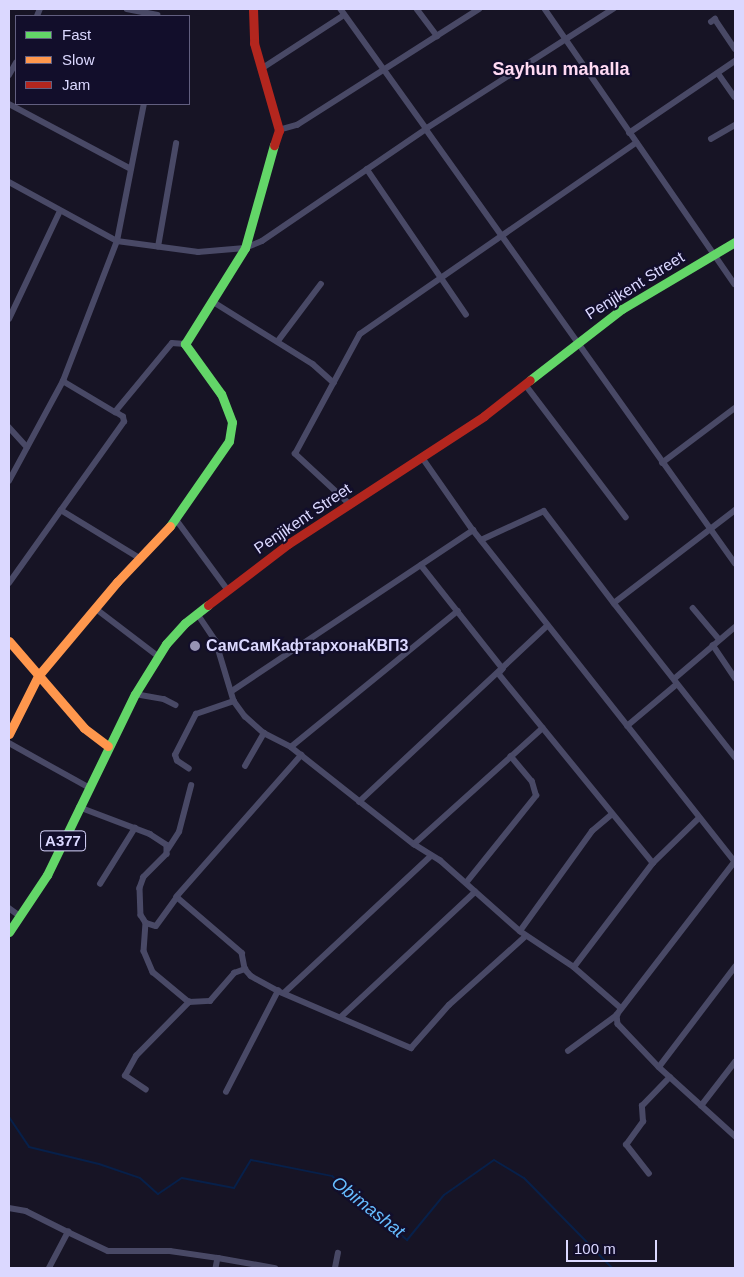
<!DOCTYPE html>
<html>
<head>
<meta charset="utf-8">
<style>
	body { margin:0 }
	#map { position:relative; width:744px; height:1277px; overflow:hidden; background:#171425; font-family:Arial,sans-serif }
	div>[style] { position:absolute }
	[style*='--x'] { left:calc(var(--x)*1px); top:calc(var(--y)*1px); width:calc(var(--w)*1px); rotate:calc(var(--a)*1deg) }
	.stream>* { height:2px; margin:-1px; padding:0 1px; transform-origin:1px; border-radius:1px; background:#07204a }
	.street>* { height:5.5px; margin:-2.75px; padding:0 2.75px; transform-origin:2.75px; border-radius:2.75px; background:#494966 }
	.fast>* { height:9px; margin:-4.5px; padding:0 4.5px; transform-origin:4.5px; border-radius:4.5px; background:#63d668 }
	.slow>* { height:9px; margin:-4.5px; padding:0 4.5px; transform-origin:4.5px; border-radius:4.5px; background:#ff974d }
	.jam>* { height:9px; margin:-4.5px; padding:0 4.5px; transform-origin:4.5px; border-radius:4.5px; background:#b3261e }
	.dots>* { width:14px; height:14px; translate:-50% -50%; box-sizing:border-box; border:2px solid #120e2b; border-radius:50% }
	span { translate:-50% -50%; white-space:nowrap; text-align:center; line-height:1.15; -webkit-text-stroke:4.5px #120e2b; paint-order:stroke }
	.shield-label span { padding:1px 4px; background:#120e2b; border:1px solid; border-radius:4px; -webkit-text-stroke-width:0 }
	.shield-label { font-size:15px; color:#dbd8ff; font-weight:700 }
	.street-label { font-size:16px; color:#dbd8ff }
	.poi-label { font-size:16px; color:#dbd8ff; font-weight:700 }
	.left { translate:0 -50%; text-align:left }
	.neighbourhood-label { font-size:18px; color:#ffdaf3; font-weight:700 }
	.water-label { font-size:18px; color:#66bdff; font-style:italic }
	.frame { position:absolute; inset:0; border:10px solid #dbd8ff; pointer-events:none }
	.legend { position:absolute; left:15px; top:15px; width:175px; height:90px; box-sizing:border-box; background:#120e2b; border:1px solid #625f80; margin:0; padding:6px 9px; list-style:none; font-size:15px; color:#dbd8ff }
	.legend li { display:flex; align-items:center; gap:10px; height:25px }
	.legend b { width:25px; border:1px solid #625f80 }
	.scale { position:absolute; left:566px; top:1240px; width:91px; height:22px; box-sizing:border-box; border:2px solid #dbd8ff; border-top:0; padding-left:6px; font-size:15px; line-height:18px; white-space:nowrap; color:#dbd8ff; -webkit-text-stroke:4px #120e2b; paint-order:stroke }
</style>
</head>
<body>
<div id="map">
	<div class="stream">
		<i style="--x:9;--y:1117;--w:36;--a:56"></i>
		<i style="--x:29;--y:1147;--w:72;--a:13.7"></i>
		<i style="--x:99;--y:1164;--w:43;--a:18.9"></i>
		<i style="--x:140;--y:1178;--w:24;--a:42"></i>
		<i style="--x:158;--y:1194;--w:29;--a:-34"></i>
		<i style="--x:182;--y:1178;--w:53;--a:10.9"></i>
		<i style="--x:234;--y:1188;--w:33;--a:-59"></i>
		<i style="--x:251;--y:1160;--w:83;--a:11.2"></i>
		<i style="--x:332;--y:1176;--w:99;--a:40.5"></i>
		<i style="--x:407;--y:1240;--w:58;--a:-50.6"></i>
		<i style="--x:444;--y:1195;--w:61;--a:-35"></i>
		<i style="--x:494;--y:1160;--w:35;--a:31"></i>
		<i style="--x:524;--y:1178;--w:126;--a:45.6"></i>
	</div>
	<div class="street">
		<i style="--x:127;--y:9;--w:31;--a:11"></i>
		<i style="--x:417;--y:9;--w:34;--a:53"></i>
		<i style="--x:545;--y:9;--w:334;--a:55.4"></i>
		<i style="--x:614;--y:9;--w:223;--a:147.4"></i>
		<i style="--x:426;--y:129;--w:533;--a:54.55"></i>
		<i style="--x:37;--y:16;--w:8;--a:-67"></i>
		<i style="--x:711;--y:22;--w:5;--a:-37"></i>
		<i style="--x:715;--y:19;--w:36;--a:56"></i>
		<i style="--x:261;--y:69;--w:99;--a:-33"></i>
		<i style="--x:718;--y:73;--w:29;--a:55"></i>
		<i style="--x:9;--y:75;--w:14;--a:-60"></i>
		<i style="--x:9;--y:104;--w:138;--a:28"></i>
		<i style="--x:279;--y:130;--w:19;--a:-16"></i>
		<i style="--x:297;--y:125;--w:216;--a:-32.5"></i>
		<i style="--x:629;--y:133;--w:128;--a:-34.2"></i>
		<i style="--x:711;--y:139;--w:28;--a:-30"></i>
		<i style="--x:367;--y:169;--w:176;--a:55.7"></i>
		<i style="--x:9;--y:182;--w:123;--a:28.6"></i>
		<i style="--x:117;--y:241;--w:82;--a:7.7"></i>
		<i style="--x:198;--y:252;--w:47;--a:-4.9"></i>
		<i style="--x:245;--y:248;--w:18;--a:-22"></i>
		<i style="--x:262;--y:241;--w:199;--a:-34.3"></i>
		<i style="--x:426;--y:129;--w:148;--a:-125.6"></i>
		<i style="--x:158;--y:247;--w:105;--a:-80.1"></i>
		<i style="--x:212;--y:301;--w:119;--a:32"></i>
		<i style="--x:313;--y:364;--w:28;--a:42"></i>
		<i style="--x:9;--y:319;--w:119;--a:-64.7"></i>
		<i style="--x:278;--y:341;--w:71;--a:-53"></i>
		<i style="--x:63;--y:381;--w:61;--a:30.8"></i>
		<i style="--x:525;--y:384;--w:167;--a:52.8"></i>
		<i style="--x:9;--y:427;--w:27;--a:48"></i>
		<i style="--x:422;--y:457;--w:89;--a:55.1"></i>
		<i style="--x:662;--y:463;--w:91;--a:-37"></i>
		<i style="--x:9;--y:481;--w:114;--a:-61.6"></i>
		<i style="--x:63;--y:381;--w:150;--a:-68.9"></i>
		<i style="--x:117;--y:241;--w:140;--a:-78.9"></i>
		<i style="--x:350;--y:505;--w:75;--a:-137.2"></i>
		<i style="--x:295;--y:454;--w:136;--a:-61.6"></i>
		<i style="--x:360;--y:334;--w:336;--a:-34.7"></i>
		<i style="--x:61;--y:510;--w:90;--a:31.4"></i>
		<i style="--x:176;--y:519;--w:88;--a:53.8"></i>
		<i style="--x:481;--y:540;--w:410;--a:51.7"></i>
		<i style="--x:421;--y:565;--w:132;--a:51.7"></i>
		<i style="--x:503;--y:669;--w:6;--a:129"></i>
		<i style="--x:499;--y:674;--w:244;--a:50.8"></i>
		<i style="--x:9;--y:583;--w:198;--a:-54.5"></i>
		<i style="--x:124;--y:422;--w:5;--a:-101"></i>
		<i style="--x:123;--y:417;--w:9;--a:-148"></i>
		<i style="--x:115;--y:412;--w:89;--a:-50.4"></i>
		<i style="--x:172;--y:343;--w:13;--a:4"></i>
		<i style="--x:614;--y:603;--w:196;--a:51.8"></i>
		<i style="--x:95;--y:608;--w:79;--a:37.3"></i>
		<i style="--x:693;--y:608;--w:40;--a:50"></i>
		<i style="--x:197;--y:613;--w:34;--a:56"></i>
		<i style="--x:216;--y:641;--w:63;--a:73.3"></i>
		<i style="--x:234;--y:701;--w:19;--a:54"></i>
		<i style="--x:245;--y:716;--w:25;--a:42"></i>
		<i style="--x:264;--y:733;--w:30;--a:27"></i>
		<i style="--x:291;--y:747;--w:157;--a:38.3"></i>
		<i style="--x:414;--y:844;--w:31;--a:32"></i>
		<i style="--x:440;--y:860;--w:107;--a:41.6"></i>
		<i style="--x:520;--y:931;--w:65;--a:33.7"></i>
		<i style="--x:574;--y:967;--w:62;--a:41.1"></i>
		<i style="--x:713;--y:645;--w:40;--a:56"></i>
		<i style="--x:674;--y:679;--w:80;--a:-40.4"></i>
		<i style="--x:232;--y:691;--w:290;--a:-33.7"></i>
		<i style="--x:473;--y:530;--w:13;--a:51"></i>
		<i style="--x:481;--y:540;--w:69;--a:-24.7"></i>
		<i style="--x:544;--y:511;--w:116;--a:52.7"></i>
		<i style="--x:614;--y:603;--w:153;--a:-37.5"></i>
		<i style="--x:135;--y:694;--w:29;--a:10"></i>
		<i style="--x:164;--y:699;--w:13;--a:27"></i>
		<i style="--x:627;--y:726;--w:65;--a:-40"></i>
		<i style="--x:9;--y:743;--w:90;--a:29.1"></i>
		<i style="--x:291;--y:747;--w:215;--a:-39.2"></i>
		<i style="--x:302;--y:755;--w:189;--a:131.4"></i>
		<i style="--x:177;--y:897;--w:86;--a:40.7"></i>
		<i style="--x:242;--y:953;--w:16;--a:79"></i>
		<i style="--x:245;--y:969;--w:9;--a:49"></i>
		<i style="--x:251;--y:976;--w:31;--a:29"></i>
		<i style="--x:278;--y:991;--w:145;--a:23.2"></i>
		<i style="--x:411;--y:1048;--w:57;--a:-48.5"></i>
		<i style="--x:449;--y:1005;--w:103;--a:-41.9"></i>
		<i style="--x:245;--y:766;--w:38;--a:-60"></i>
		<i style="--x:189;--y:769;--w:14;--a:-146"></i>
		<i style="--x:177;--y:761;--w:6;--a:-108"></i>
		<i style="--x:175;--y:755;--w:46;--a:-62.9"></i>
		<i style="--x:196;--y:714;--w:40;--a:-18.9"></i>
		<i style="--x:359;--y:802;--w:258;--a:-43.1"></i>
		<i style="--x:79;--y:807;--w:76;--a:20.8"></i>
		<i style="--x:150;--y:834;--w:20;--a:33"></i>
		<i style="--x:167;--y:845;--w:9;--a:90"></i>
		<i style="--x:167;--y:854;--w:33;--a:135"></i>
		<i style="--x:144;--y:877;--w:12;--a:110"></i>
		<i style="--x:140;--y:888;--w:27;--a:88"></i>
		<i style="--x:141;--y:915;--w:9;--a:58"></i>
		<i style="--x:146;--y:923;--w:10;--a:17"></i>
		<i style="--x:156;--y:926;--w:36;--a:-54"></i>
		<i style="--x:414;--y:844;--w:173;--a:-42"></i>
		<i style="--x:168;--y:849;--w:20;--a:-57"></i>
		<i style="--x:179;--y:832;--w:48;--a:-75.4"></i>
		<i style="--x:735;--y:862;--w:193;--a:127.6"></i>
		<i style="--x:617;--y:1015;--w:9;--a:84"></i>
		<i style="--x:618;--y:1024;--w:59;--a:46.4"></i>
		<i style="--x:659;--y:1067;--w:103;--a:42.2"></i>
		<i style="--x:466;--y:883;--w:112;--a:-51.2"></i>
		<i style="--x:536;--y:796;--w:15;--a:-106"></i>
		<i style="--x:532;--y:782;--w:33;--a:-130"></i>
		<i style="--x:100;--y:884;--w:66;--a:-58"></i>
		<i style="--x:9;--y:908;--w:14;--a:36"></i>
		<i style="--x:146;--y:923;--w:28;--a:94"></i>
		<i style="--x:144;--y:951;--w:23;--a:67"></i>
		<i style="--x:153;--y:972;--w:47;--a:39.8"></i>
		<i style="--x:189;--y:1002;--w:21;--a:-3"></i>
		<i style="--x:210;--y:1001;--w:37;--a:-49"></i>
		<i style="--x:234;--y:973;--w:12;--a:-20"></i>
		<i style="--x:520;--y:931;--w:123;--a:-54.2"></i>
		<i style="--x:592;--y:831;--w:26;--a:-40"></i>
		<i style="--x:574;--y:967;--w:131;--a:-52.8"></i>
		<i style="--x:653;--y:863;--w:64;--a:-44.4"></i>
		<i style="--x:284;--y:993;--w:201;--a:-43"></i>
		<i style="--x:342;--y:1016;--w:182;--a:-43"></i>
		<i style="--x:568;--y:1051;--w:61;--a:-36.3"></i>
		<i style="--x:659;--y:1067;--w:126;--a:-52.8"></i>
		<i style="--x:146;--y:1090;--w:25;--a:-146"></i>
		<i style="--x:125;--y:1076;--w:23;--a:-61"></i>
		<i style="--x:136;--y:1056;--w:76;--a:-45.5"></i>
		<i style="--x:226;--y:1092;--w:114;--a:-62.8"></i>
		<i style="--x:701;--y:1106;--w:56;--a:-52.3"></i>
		<i style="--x:649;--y:1174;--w:37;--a:-128"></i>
		<i style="--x:626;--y:1145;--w:29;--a:-54"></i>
		<i style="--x:643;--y:1122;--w:16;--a:-94"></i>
		<i style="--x:642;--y:1106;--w:40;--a:-46"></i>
		<i style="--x:9;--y:1208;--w:17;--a:10"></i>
		<i style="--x:26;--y:1211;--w:47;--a:26.6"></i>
		<i style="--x:218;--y:1258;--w:58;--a:10"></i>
		<i style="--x:49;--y:1268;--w:41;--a:-62.2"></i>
		<i style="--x:68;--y:1232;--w:44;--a:25.4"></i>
		<i style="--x:108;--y:1251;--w:62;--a:0"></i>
		<i style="--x:170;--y:1251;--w:49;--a:8.3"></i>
		<i style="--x:218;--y:1258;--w:10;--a:101"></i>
		<i style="--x:335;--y:1268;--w:15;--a:-79"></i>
	</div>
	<div class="fast">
		<i style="--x:530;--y:380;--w:116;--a:-37.7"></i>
		<i style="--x:622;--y:309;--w:131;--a:-30.7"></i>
		<i style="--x:170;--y:526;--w:103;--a:-55.2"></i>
		<i style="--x:229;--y:441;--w:19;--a:-81"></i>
		<i style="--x:232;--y:422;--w:30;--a:-111"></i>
		<i style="--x:221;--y:394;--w:62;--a:-125.8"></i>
		<i style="--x:185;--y:344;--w:113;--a:-58"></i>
		<i style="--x:245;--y:248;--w:107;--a:-74.3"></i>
		<i style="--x:9;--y:932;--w:69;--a:-56.3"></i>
		<i style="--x:47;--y:875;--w:201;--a:-64.1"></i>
		<i style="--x:135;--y:694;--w:59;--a:-58.2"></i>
		<i style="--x:166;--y:644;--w:28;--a:-48"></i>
		<i style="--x:185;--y:623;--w:29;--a:-38"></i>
	</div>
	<div class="slow">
		<i style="--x:9;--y:641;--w:115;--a:49.2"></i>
		<i style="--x:84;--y:728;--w:30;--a:37"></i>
		<i style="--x:9;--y:734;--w:65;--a:-63.4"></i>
		<i style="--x:38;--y:676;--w:123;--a:-50"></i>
		<i style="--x:117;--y:582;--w:77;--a:-46.6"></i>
	</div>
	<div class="jam">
		<i style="--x:253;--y:9;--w:34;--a:88"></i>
		<i style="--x:254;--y:43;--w:91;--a:74"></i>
		<i style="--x:279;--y:130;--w:16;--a:108"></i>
		<i style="--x:208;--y:605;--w:101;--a:-37.3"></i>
		<i style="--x:288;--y:544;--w:234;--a:-33.1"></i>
		<i style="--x:484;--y:416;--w:58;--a:-38"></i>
	</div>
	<div class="dots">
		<i style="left:195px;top:646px;background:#9693b3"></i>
	</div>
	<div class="shield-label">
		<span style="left:63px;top:841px">A377</span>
	</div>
	<div class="street-label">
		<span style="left:635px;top:286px;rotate:-32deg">Penjikent Street</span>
		<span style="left:303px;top:519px;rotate:-34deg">Penjikent Street</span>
	</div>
	<div class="poi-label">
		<span class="left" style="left:206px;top:646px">СамСамКафтархонаКВП3</span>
	</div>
	<div class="neighbourhood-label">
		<span style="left:561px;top:69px">Sayhun mahalla</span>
	</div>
	<div class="water-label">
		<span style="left:368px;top:1207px;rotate:38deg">Obimashat</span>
	</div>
	<div class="frame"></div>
	<ul class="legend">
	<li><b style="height:6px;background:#63d668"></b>Fast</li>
	<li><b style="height:6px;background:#ff974d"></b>Slow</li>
	<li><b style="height:6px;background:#b3261e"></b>Jam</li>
	</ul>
	<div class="scale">100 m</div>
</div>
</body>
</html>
